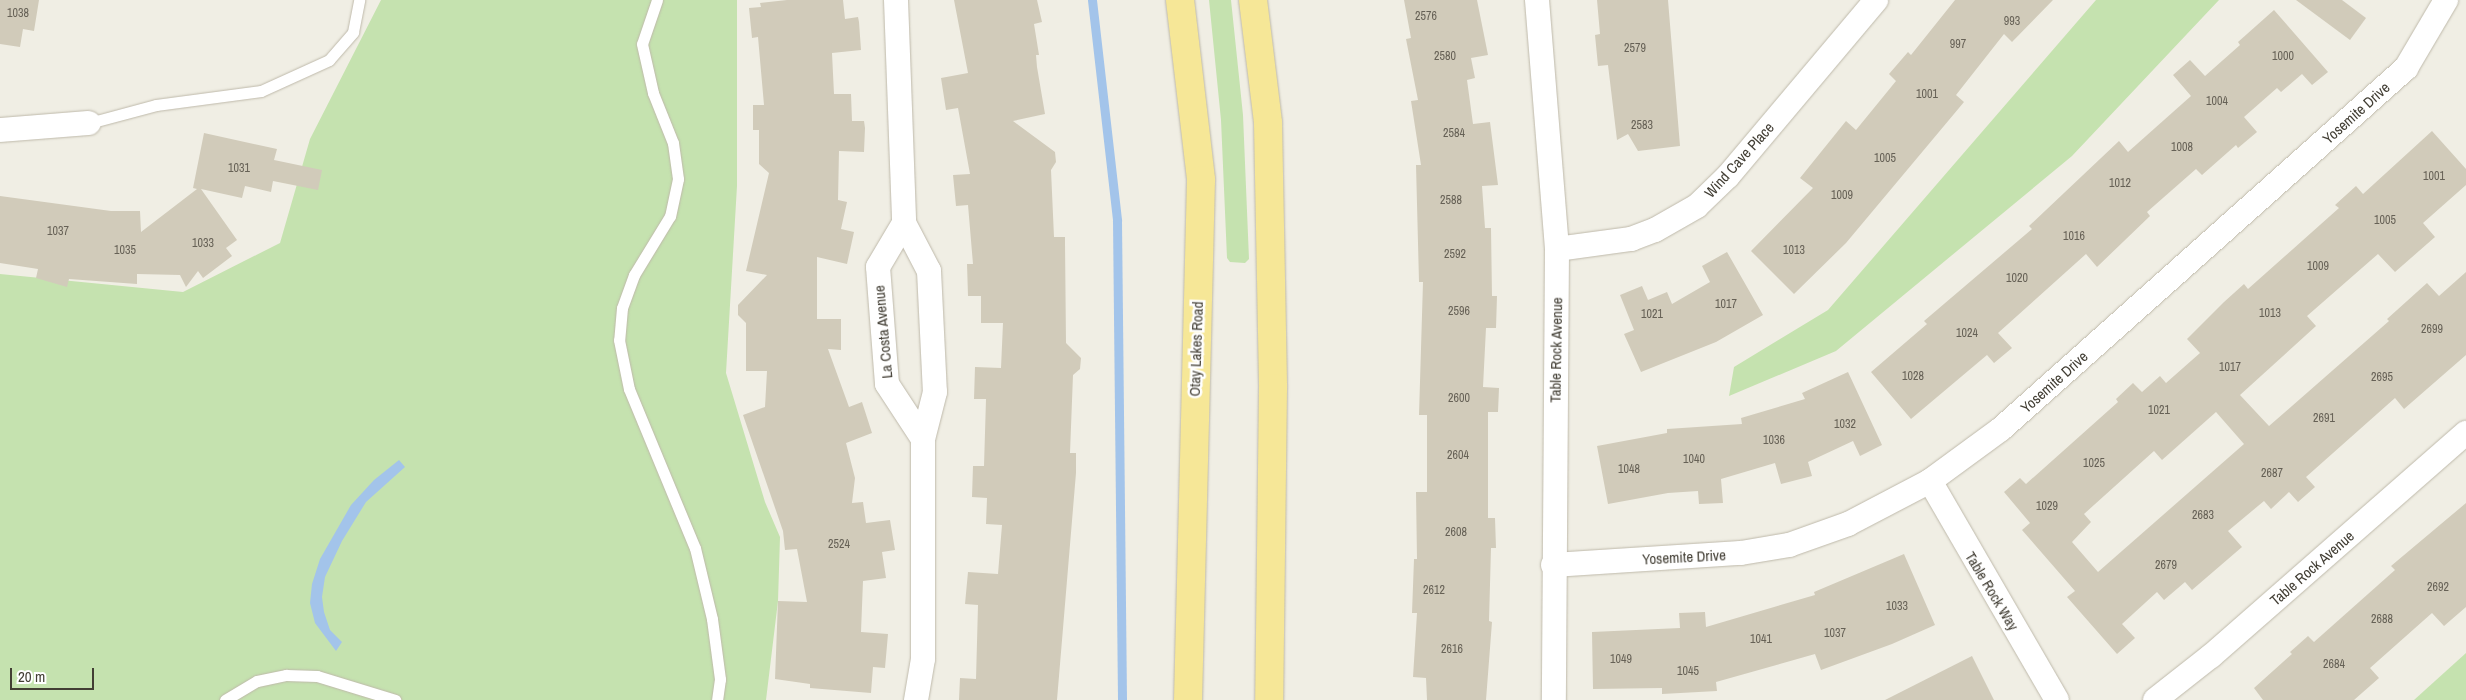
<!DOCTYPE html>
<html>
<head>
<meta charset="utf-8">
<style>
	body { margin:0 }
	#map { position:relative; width:2466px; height:700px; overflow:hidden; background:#f0eee4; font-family:"Archivo Narrow",sans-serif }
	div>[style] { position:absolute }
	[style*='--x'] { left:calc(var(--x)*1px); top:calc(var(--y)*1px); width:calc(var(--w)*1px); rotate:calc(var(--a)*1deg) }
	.green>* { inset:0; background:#c5e2af }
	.water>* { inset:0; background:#a3c4ea }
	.stream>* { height:9px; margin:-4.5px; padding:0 4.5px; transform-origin:4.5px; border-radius:4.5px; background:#a3c4ea }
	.building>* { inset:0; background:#d1cbba }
	.roads { filter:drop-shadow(0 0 1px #beb9aa) drop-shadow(0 0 1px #beb9aa) }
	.service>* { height:11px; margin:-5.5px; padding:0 5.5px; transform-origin:5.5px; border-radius:5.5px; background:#fff }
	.minor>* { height:24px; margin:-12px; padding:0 12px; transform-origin:12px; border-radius:12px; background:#fff }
	.primary>* { height:28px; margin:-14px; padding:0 14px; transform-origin:14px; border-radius:14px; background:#f6e797 }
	span { translate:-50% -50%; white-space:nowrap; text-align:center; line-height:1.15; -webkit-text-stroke:5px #fff; paint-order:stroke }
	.number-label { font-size:12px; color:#666156 }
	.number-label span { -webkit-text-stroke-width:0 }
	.street-label { font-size:15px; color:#423e34 }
	.scale { position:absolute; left:10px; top:668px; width:84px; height:22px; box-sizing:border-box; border:2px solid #423e34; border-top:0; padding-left:6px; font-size:15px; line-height:18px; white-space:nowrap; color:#423e34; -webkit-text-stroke:4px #fff; paint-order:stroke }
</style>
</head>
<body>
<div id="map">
	<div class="green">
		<i style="clip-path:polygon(381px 0,737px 0,737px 186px,726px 373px,765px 502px,780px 537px,778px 601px,766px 700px,0 700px,0 274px,183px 292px,280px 243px,310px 139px)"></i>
		<i style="clip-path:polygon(1209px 0,1231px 0,1243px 115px,1249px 259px,1245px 263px,1230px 262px,1227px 258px,1221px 120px)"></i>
		<i style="clip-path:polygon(2096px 0,2219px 0,2072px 156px,1836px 351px,1729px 396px,1734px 367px,1828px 310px)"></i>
		<i style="clip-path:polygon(2466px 653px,2466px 700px,2414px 700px)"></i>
	</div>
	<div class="water">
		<i style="clip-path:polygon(399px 460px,405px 467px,366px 502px,342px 541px,325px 577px,322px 597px,324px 612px,330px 630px,342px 642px,336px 651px,315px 623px,310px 603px,312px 584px,320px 559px,351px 505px,374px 480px)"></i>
	</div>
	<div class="stream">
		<i style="--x:1092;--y:0;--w:222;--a:83.5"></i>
		<i style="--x:1117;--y:221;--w:479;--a:89.4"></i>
	</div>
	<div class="building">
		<i style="clip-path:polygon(0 0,39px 0,34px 31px,23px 29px,20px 47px,0 44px)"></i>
		<i style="clip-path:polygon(787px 0,843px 0,845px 19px,858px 17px,859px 22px,861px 50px,832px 53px,834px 94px,851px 94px,852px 121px,864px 121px,865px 128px,864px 152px,839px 151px,838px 200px,847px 202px,841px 229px,854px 232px,847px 264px,817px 257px,817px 319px,841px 319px,841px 350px,828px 349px,849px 407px,862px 402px,872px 433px,846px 443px,855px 478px,852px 503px,863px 502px,866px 523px,890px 520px,895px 550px,882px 552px,886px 578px,863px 581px,861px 632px,888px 634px,885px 668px,873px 667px,871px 693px,810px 688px,810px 684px,775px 679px,778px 601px,807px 602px,797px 549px,785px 550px,783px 531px,743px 415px,765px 407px,767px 371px,746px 371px,746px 323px,738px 315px,738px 305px,767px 275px,746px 271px,769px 173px,759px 164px,759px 130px,753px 130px,753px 105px,764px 105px,758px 37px,752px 38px,749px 8px,761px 7px,760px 3px)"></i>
		<i style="clip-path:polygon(954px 0,1037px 0,1042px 22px,1034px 24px,1039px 55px,1036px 55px,1037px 67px,1045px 114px,1013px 121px,1055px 152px,1056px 162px,1051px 170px,1054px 237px,1065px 237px,1065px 242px,1066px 343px,1081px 358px,1080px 369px,1073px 375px,1070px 453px,1076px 453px,1076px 473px,1057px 700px,959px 700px,960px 678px,976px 679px,978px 605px,965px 604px,968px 572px,998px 574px,1002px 525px,986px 524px,987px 498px,972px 497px,973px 466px,984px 466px,986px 399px,974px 399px,975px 367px,1001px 368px,1003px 323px,981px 323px,981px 296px,968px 296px,967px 264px,973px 264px,968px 205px,956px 206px,953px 175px,970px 174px,958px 108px,946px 110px,941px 78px,968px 73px)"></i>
		<i style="clip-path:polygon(1404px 0,1477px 0,1488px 55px,1471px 58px,1475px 78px,1467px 80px,1473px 124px,1490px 122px,1498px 185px,1482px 186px,1485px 228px,1491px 228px,1492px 296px,1497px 296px,1496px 328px,1486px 328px,1483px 387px,1499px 388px,1498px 412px,1488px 412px,1488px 518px,1495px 518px,1496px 548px,1491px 548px,1489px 621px,1492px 622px,1486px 700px,1427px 700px,1426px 678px,1413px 677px,1417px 613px,1412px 613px,1414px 559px,1417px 559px,1416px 492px,1427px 492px,1427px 415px,1419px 415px,1423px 282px,1419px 282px,1416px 165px,1421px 165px,1411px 101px,1418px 100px,1406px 39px,1411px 38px)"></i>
		<i style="clip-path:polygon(1597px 0,1668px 0,1680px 146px,1638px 151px,1628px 134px,1617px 140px,1608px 65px,1598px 66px,1595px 35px,1600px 34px)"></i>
		<i style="clip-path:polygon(1955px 0,2053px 0,2012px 42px,2004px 34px,1956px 95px,1964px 102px,1846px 243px,1794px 294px,1751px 251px,1813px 188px,1800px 178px,1846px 121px,1856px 130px,1896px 81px,1889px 74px,1908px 52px,1911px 55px)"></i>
		<i style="clip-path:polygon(2296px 0,2342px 0,2366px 18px,2350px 40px)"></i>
		<i style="clip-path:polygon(2274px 10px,2328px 72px,2312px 85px,2302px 74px,2281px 92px,2277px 88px,2244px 117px,2257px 132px,2238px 148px,2236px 145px,2202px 175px,2196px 169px,2147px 212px,2150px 216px,2097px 267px,2086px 254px,1998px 333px,2012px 348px,1994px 363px,1987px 355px,1911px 419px,1871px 372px,1927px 324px,1924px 321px,2032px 229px,2029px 226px,2119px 141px,2128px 152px,2191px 96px,2173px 75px,2190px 60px,2205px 76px,2240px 45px,2238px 42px)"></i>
		<i style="clip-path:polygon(evenodd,2432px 131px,2466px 169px,2466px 185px,2423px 223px,2435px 237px,2395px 272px,2378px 254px,2307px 316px,2316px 326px,2240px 395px,2269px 426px,2389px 321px,2387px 319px,2427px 283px,2439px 296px,2466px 272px,2466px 355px,2404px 409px,2395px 398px,2306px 477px,2315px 487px,2298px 502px,2289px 492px,2271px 509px,2264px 501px,2228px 531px,2242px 547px,2192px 590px,2185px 582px,2164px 600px,2157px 592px,2122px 624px,2135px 638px,2117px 654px,2067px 597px,2075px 591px,2022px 530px,2030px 523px,2004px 492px,2020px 478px,2026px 484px,2118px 402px,2116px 399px,2133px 383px,2142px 392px,2160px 376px,2166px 383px,2200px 353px,2187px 339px,2224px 302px,2244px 284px,2248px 289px,2339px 208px,2335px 205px,2356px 186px,2363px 194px,2432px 131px,2216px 412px,2244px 444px,2098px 572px,2072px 542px,2091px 522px,2084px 514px,2154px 451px,2162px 460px,2216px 412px)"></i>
		<i style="clip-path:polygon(204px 133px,277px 149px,274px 160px,322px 170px,318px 190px,273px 181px,271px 192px,245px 186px,242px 198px,201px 189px,237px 240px,226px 248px,232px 256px,203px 278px,198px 271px,186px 287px,180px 275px,137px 274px,137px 284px,69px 279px,67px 287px,36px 278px,38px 269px,0 263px,0 196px,111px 211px,140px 211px,141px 232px,197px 189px,193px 188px)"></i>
		<i style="clip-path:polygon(1727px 252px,1763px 315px,1716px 342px,1641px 372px,1624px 334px,1634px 330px,1620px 295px,1642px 286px,1648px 300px,1667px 292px,1672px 304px,1710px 282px,1702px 266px)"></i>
		<i style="clip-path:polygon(1848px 372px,1882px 445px,1860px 456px,1853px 441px,1808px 462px,1812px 476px,1781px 484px,1775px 463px,1721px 479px,1723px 503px,1699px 504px,1698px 491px,1668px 493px,1608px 504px,1597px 446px,1667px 433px,1667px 429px,1742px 424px,1741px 418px,1805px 399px,1802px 393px)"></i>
		<i style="clip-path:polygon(2466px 503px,2466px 607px,2444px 626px,2432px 613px,2370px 668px,2379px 678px,2354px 700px,2263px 700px,2254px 688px,2292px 654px,2290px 652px,2308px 636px,2314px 642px,2395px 570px,2391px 566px)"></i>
		<i style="clip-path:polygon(1904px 554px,1935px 625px,1892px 644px,1821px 670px,1815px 654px,1716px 682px,1717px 691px,1662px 694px,1662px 688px,1593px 689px,1592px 632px,1680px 628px,1679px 613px,1705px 612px,1706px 627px,1815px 595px,1814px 592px)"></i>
		<i style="clip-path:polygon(1972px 656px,1994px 700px,1885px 700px)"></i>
	</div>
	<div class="roads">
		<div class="service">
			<i style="--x:657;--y:0;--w:46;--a:108.8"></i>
			<i style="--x:642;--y:44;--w:50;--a:77.3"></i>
			<i style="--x:653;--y:93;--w:54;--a:68.2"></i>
			<i style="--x:673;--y:143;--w:36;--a:82"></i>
			<i style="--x:678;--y:179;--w:38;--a:102"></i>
			<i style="--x:670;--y:216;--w:69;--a:121.4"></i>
			<i style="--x:634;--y:275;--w:35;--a:110"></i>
			<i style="--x:622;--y:308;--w:32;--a:95"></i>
			<i style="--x:619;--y:340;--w:50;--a:78.5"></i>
			<i style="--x:629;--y:389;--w:172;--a:67.5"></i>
			<i style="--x:695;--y:548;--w:73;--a:76.5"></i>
			<i style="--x:712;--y:619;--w:61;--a:82.4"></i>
			<i style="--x:720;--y:679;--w:21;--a:98"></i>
			<i style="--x:89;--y:123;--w:69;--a:-15"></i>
			<i style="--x:156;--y:105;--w:106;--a:-7.6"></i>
			<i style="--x:261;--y:91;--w:75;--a:-24.5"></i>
			<i style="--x:329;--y:60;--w:37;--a:-49"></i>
			<i style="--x:353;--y:32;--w:33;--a:-79"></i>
			<i style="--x:225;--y:700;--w:37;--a:-31"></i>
			<i style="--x:257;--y:681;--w:30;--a:-12"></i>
			<i style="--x:286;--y:675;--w:31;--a:2"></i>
			<i style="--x:317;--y:676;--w:82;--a:17.1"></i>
		</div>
		<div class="minor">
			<i style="--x:896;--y:0;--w:223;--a:87.9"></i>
			<i style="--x:904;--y:223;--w:54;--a:62.5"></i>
			<i style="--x:929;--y:271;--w:121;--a:87.2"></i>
			<i style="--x:935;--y:392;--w:49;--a:104.3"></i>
			<i style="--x:923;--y:439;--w:220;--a:90"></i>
			<i style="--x:923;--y:659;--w:42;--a:99.7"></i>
			<i style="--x:1537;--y:0;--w:250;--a:85.4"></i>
			<i style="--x:1557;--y:249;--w:451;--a:90.4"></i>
			<i style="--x:0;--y:130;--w:89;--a:-4.5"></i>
			<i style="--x:904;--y:223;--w:51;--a:120.6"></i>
			<i style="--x:878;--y:267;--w:117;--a:85.6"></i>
			<i style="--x:887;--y:384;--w:66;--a:56.8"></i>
			<i style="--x:1557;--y:249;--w:75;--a:-7.7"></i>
			<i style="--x:1631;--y:239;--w:26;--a:-21"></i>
			<i style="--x:1655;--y:230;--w:48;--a:-29.7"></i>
			<i style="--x:1697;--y:206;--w:43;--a:-44.1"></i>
			<i style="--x:1728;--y:176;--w:230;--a:-49.9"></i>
			<i style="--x:1930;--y:481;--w:253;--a:59.9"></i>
			<i style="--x:1553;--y:565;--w:188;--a:-3.7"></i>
			<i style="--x:1741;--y:553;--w:49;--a:-9.5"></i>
			<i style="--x:1789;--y:545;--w:63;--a:-19.6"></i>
			<i style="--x:1848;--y:524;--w:93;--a:-27.7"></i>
			<i style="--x:1930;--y:481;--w:88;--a:-36.2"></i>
			<i style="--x:2001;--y:429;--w:543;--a:-41.71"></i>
			<i style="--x:2406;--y:68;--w:79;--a:-59.5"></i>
			<i style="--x:2155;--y:700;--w:71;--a:-38.2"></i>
			<i style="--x:2211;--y:656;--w:339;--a:-41.2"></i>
		</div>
		<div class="primary">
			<i style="--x:1180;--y:0;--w:181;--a:83.3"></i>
			<i style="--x:1201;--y:180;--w:520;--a:91.43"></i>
			<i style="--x:1253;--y:0;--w:124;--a:83"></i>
			<i style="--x:1268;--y:123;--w:265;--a:88.9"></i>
			<i style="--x:1273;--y:388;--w:312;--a:90.7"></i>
		</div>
	</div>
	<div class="number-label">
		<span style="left:18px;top:14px">1038</span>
		<span style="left:1426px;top:17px">2576</span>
		<span style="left:2012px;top:22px">993</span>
		<span style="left:1958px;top:45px">997</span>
		<span style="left:1635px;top:49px">2579</span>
		<span style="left:1445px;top:57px">2580</span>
		<span style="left:2283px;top:57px">1000</span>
		<span style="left:1927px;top:95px">1001</span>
		<span style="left:2217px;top:102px">1004</span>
		<span style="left:1642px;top:126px">2583</span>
		<span style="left:1454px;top:134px">2584</span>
		<span style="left:2182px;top:148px">1008</span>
		<span style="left:1885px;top:159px">1005</span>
		<span style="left:239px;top:169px">1031</span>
		<span style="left:2434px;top:177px">1001</span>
		<span style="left:2120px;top:184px">1012</span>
		<span style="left:1842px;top:196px">1009</span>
		<span style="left:1451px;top:201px">2588</span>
		<span style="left:2385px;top:221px">1005</span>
		<span style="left:58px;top:232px">1037</span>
		<span style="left:2074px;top:237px">1016</span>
		<span style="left:203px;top:244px">1033</span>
		<span style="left:125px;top:251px">1035</span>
		<span style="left:1794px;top:251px">1013</span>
		<span style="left:1455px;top:255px">2592</span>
		<span style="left:2318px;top:267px">1009</span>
		<span style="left:2017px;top:279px">1020</span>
		<span style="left:1726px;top:305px">1017</span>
		<span style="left:1459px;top:312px">2596</span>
		<span style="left:2270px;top:314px">1013</span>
		<span style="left:1652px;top:315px">1021</span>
		<span style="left:2432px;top:330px">2699</span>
		<span style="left:1967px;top:334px">1024</span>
		<span style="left:2230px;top:368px">1017</span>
		<span style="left:1913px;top:377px">1028</span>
		<span style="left:2382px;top:378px">2695</span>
		<span style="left:1459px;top:399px">2600</span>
		<span style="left:2159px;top:411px">1021</span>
		<span style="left:2324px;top:419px">2691</span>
		<span style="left:1845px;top:425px">1032</span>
		<span style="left:1774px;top:441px">1036</span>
		<span style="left:1458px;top:456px">2604</span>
		<span style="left:1694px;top:460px">1040</span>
		<span style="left:2094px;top:464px">1025</span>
		<span style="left:1629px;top:470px">1048</span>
		<span style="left:2272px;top:474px">2687</span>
		<span style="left:2047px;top:507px">1029</span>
		<span style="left:2203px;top:516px">2683</span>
		<span style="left:1456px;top:533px">2608</span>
		<span style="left:839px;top:545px">2524</span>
		<span style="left:2166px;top:566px">2679</span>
		<span style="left:2438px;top:588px">2692</span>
		<span style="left:1434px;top:591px">2612</span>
		<span style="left:1897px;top:607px">1033</span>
		<span style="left:2382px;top:620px">2688</span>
		<span style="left:1835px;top:634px">1037</span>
		<span style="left:1761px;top:640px">1041</span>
		<span style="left:1452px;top:650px">2616</span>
		<span style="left:1621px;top:660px">1049</span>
		<span style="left:2334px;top:665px">2684</span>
		<span style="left:1688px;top:672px">1045</span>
	</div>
	<div class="street-label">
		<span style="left:2356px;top:113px;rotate:-42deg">Yosemite Drive</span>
		<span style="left:1739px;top:160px;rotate:-48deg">Wind Cave Place</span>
		<span style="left:883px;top:332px;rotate:-95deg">La Costa Avenue</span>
		<span style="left:1196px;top:349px;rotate:-88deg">Otay Lakes Road</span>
		<span style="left:1556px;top:350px;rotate:-89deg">Table Rock Avenue</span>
		<span style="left:2054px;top:382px;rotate:-42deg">Yosemite Drive</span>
		<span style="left:1684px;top:557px;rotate:-3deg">Yosemite Drive</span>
		<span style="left:2312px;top:568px;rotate:-41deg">Table Rock Avenue</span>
		<span style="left:1992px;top:591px;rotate:59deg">Table Rock Way</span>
	</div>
	<div class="scale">20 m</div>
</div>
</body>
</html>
